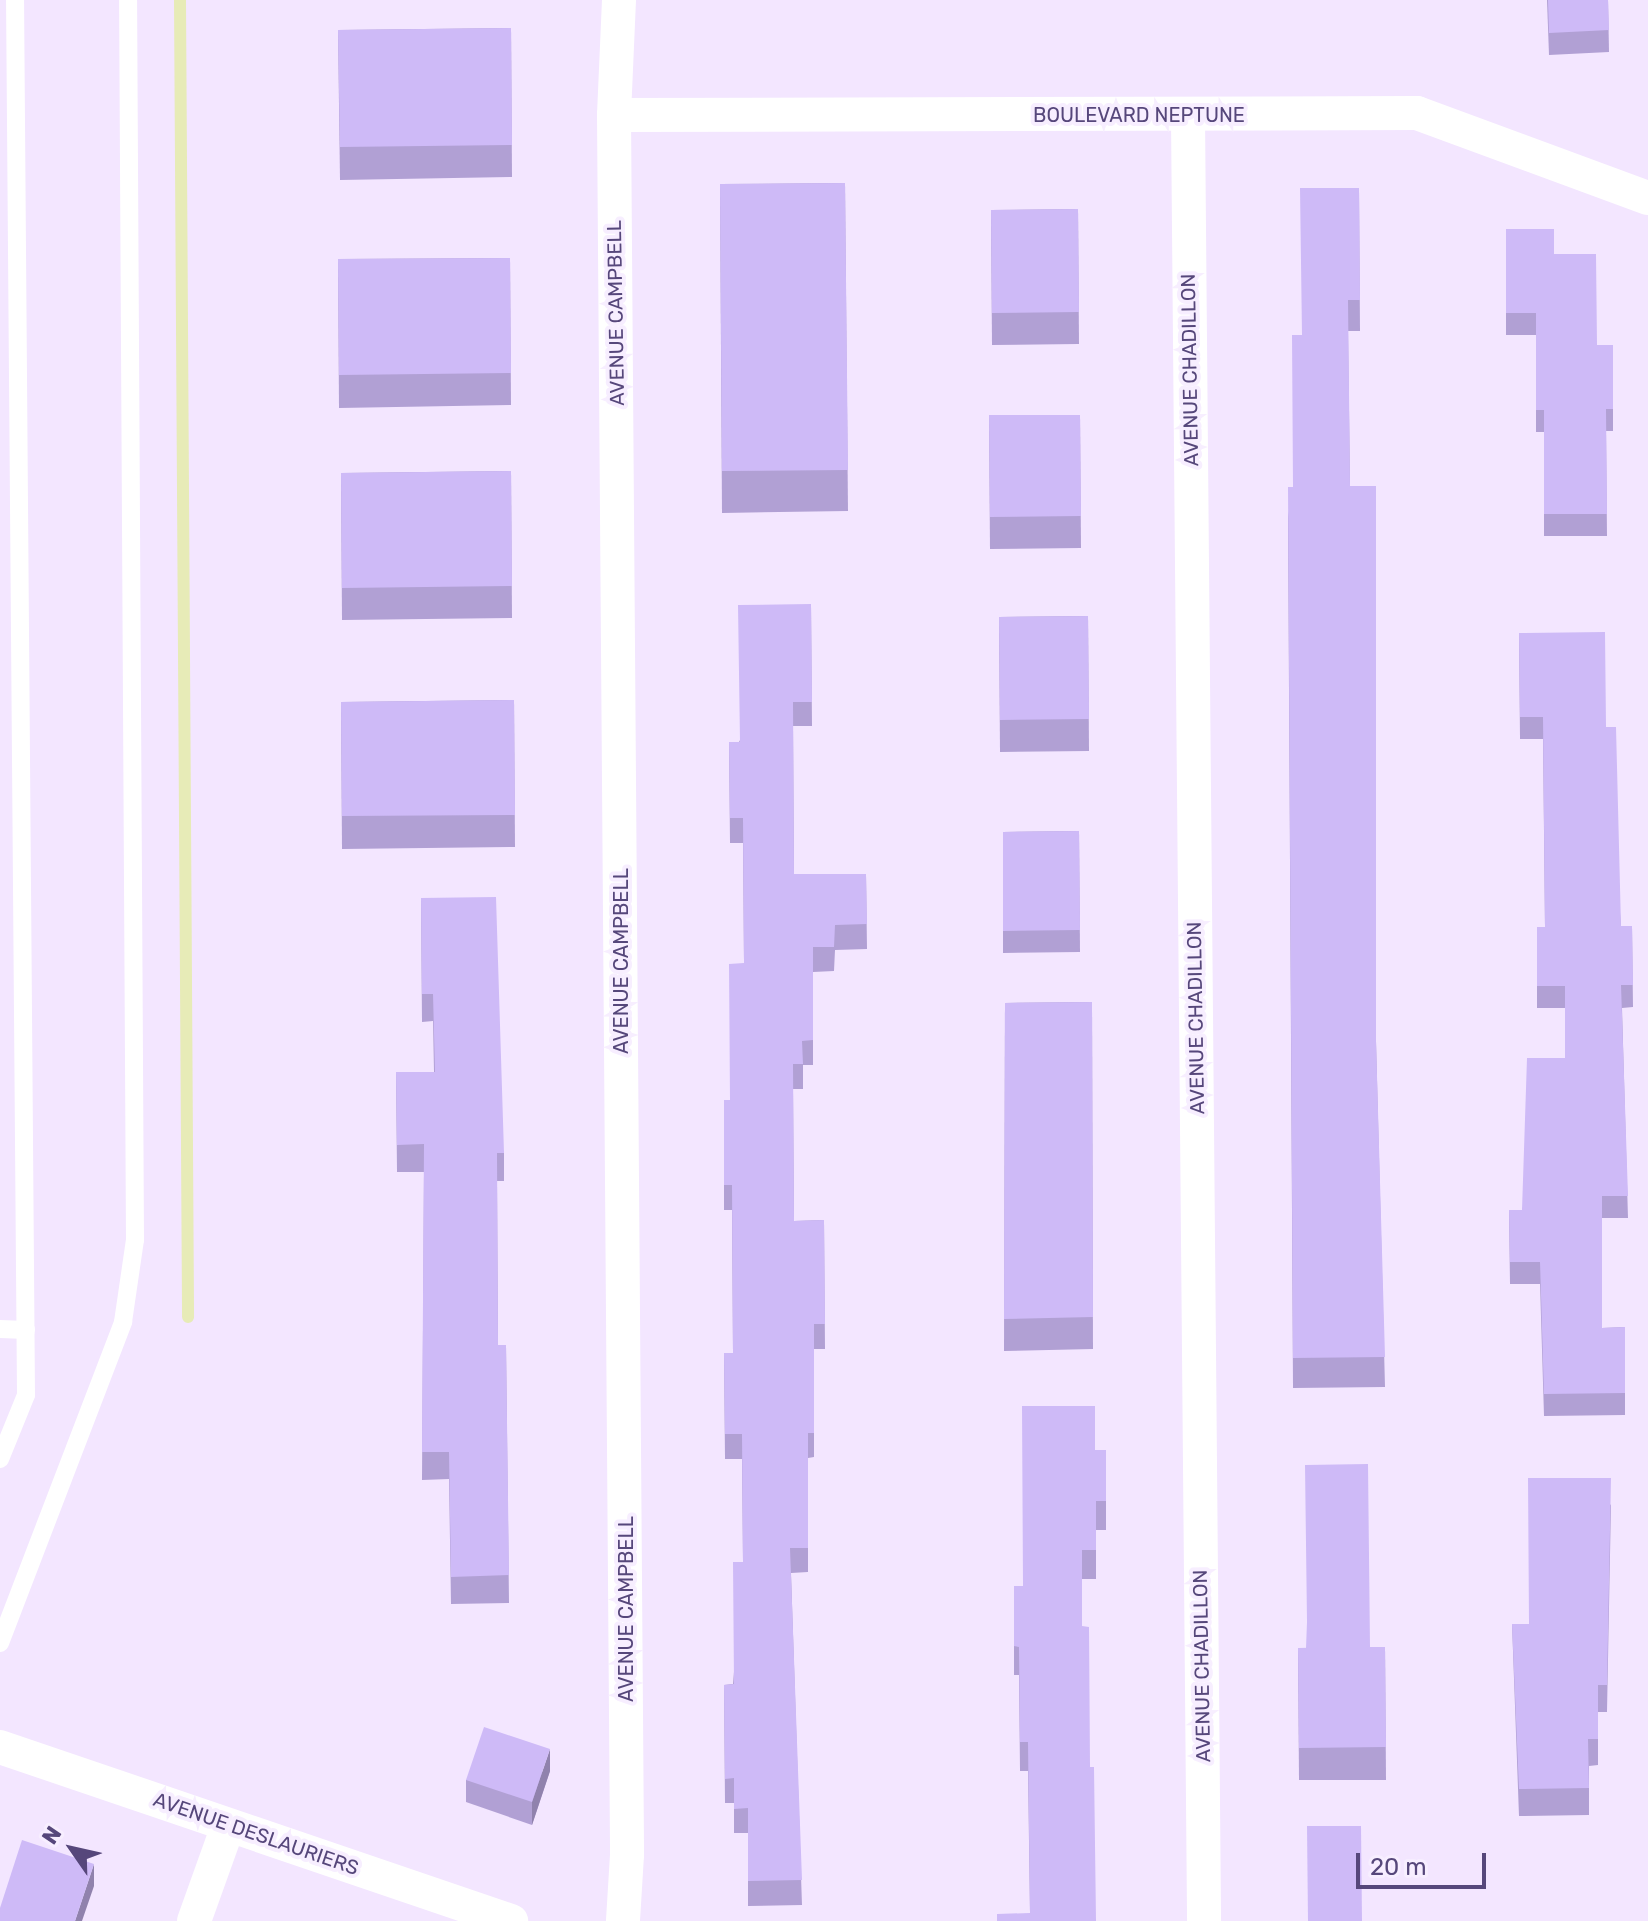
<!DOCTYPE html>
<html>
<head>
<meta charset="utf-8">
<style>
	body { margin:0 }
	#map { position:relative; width:1648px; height:1921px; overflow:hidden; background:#f3e6ff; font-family:Rubik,sans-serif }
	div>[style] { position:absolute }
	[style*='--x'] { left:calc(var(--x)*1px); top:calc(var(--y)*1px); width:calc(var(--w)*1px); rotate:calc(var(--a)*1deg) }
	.stream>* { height:12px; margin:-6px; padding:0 6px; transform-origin:6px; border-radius:6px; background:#e7ebb7 }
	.lane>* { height:18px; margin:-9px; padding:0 9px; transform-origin:9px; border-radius:9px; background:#fff }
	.street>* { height:34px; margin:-17px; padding:0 17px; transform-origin:17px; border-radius:17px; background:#fff }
	.wall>* { inset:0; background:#b1a0d4 }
	.shaded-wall>* { inset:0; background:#9082ad }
	.building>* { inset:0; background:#cebaf7 }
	span { translate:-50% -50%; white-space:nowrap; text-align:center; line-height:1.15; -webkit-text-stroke:8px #f7eeff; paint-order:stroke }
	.street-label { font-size:20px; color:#56477b }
	.north { position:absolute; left:32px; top:1809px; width:80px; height:80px; -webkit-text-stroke:6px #f7eeff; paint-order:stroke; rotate:304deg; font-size:22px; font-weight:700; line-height:32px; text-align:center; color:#56477b }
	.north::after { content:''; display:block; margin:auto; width:28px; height:36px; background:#56477b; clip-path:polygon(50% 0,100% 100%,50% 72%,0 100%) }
	.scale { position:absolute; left:1356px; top:1853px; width:130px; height:36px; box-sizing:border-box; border:4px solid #56477b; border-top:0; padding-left:10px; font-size:24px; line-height:28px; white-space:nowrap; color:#56477b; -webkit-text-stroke:6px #f7eeff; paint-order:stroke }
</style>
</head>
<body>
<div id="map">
	<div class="stream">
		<i style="--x:180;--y:0;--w:1317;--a:89.65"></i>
	</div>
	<div class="lane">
		<i style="--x:0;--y:1329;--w:26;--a:2"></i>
		<i style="--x:0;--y:1459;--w:69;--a:-67.9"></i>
		<i style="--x:26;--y:1395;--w:1395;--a:-90.45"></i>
		<i style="--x:0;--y:1643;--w:344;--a:-69"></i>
		<i style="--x:123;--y:1322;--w:83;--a:-81.7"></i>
		<i style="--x:135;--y:1240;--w:1240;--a:-90.32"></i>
	</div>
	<div class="street">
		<i style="--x:619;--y:0;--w:115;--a:92.5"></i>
		<i style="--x:614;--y:115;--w:1740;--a:89.57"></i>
		<i style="--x:627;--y:1855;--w:66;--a:93.5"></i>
		<i style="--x:614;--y:115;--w:803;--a:-0.14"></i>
		<i style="--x:1417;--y:113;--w:246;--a:20.2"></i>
		<i style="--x:1188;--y:116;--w:1805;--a:89.49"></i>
		<i style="--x:0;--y:1747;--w:540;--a:18.8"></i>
		<i style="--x:194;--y:1921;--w:101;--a:-70.3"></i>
	</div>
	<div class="wall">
		<i style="clip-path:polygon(1547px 0,1608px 0,1609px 52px,1549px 55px)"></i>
		<i style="clip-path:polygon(511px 28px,512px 177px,340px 180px,338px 30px)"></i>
		<i style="clip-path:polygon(845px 183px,848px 511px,722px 513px,720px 184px)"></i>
		<i style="clip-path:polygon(1359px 188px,1360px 331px,1348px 331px,1350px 486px,1376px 1041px,1385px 1387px,1293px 1388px,1288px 517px,1293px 487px,1302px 335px)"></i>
		<i style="clip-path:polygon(1078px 209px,1079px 344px,992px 345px,991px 210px)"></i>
		<i style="clip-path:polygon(1506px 229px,1554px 254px,1597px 345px,1613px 345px,1613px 431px,1606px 431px,1607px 536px,1544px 536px,1544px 432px,1536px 432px,1536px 335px,1506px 335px)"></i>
		<i style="clip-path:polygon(510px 258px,511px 405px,339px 408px,338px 259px)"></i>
		<i style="clip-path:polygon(989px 415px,1080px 415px,1081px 548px,990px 549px)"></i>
		<i style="clip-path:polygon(511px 471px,512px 618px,342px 620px,341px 473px)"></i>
		<i style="clip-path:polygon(811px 604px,812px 726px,793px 726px,794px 874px,866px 874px,867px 949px,835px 950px,834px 971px,813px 972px,813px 1065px,803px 1065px,803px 1089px,793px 1089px,794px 1221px,824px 1220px,825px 1349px,814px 1349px,814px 1457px,808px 1458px,808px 1572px,791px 1573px,802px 1905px,748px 1906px,748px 1833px,734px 1833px,734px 1803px,725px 1803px,724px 1685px,733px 1684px,743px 1562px,742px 1459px,725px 1459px,724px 1353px,733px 1353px,732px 1210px,724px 1210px,724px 1100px,730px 1100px,744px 963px,743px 843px,730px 843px,729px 742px,739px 742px)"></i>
		<i style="clip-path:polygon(1088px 616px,1089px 751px,1000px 752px,999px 617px)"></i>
		<i style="clip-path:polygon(1519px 633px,1606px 727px,1621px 926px,1632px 926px,1633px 1007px,1622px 1008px,1628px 1218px,1602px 1218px,1602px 1328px,1625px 1327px,1625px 1415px,1544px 1416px,1540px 1284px,1510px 1284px,1509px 1210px,1522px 1210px,1565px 1058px,1565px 1008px,1537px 1008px,1537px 927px,1545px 927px,1543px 739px,1520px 739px)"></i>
		<i style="clip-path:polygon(514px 700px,515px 847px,342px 849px,341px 702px)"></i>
		<i style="clip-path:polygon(1079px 831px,1080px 952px,1003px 953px,1003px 832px)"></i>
		<i style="clip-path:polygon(421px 898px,504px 1153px,504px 1181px,497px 1181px,498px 1345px,506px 1345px,509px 1603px,451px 1604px,449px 1479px,422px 1480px,424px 1172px,397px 1172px,396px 1072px,434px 1072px,433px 1021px,422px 1022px)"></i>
		<i style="clip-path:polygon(1092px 1002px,1093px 1349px,1004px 1351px,1005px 1003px)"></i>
		<i style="clip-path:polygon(1095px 1450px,1106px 1450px,1106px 1530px,1096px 1530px,1096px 1579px,1082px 1579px,1030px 1913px,1028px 1771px,1020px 1771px,1019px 1675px,1014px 1675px,1014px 1586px,1023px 1586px)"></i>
		<i style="clip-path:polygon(1611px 1504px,1607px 1712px,1598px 1712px,1598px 1765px,1589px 1766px,1589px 1815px,1519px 1816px,1512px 1624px,1529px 1624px)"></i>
		<i style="clip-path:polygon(1385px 1647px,1386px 1780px,1299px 1780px,1298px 1648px)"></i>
		<i style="clip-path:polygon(550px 1771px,532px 1825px,466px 1802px,466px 1780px)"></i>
	</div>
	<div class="shaded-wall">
		<i style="clip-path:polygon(550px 1749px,550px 1771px,532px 1825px,532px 1802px)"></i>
		<i style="clip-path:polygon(94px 1864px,94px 1886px,82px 1921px,75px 1921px)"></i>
	</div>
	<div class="building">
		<i style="clip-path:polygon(1548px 0,1608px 0,1609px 30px,1549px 33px)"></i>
		<i style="clip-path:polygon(511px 28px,512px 145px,340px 147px,338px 30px)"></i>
		<i style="clip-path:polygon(845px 183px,848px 470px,722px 471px,720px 184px)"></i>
		<i style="clip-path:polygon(1300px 188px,1359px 188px,1360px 300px,1348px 300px,1350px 486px,1376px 486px,1376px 1041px,1385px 1357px,1293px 1358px,1288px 487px,1293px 487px,1292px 335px,1302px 335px)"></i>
		<i style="clip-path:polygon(1078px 209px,1079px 312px,992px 313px,991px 210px)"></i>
		<i style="clip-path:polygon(1506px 229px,1554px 229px,1554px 254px,1596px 254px,1597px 345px,1613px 345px,1613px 409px,1606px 409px,1607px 514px,1544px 514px,1544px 410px,1536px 410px,1536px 313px,1506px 313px)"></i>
		<i style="clip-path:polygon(510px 258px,511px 373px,339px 375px,338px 259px)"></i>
		<i style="clip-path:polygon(989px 415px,1080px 415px,1081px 516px,990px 517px)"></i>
		<i style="clip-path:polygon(511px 471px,512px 586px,342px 588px,341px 473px)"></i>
		<i style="clip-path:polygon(811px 604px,812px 702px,793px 702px,794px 874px,866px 874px,867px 924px,835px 925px,834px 947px,813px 947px,813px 1040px,802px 1041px,803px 1064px,793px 1064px,794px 1221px,824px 1220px,825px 1324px,814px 1324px,814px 1433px,808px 1433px,808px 1548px,790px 1548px,802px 1880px,748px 1881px,748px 1808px,734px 1809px,734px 1778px,725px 1779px,724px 1685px,734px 1684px,733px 1562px,743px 1562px,742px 1434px,725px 1434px,724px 1353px,733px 1353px,732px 1185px,724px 1185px,724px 1100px,730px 1100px,729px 964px,744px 963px,743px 818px,730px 818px,729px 742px,740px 742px,738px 605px)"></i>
		<i style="clip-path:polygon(1088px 616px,1089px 719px,1000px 720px,999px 617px)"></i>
		<i style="clip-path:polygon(1605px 632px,1606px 727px,1616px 727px,1621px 926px,1632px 926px,1633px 985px,1621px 985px,1628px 1196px,1602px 1196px,1602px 1328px,1625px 1327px,1625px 1393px,1544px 1394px,1540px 1262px,1510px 1262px,1509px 1210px,1522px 1210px,1527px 1058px,1565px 1058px,1565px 986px,1537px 986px,1537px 927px,1545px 927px,1543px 717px,1520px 717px,1519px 633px)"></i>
		<i style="clip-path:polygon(514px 700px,515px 815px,342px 816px,341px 702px)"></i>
		<i style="clip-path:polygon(1079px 831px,1080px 930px,1003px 931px,1003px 832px)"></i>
		<i style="clip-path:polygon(496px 897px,504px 1153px,497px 1153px,498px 1345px,506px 1345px,509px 1575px,451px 1577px,449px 1452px,422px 1452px,424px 1144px,397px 1145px,396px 1072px,435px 1072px,433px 994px,422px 994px,421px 898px)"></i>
		<i style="clip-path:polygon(1092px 1002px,1093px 1317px,1004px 1319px,1005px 1003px)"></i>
		<i style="clip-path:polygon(1022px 1406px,1095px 1406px,1095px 1450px,1106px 1450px,1106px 1501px,1096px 1501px,1096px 1550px,1082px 1550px,1082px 1626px,1089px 1627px,1090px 1767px,1094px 1767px,1096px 1921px,997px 1921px,997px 1914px,1030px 1913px,1028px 1742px,1020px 1742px,1019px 1647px,1014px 1646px,1014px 1586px,1023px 1586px)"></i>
		<i style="clip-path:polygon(1368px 1464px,1370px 1647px,1385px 1647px,1386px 1747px,1299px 1748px,1298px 1648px,1306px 1648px,1307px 1622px,1305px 1465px)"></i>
		<i style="clip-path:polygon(1528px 1478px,1611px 1478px,1607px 1685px,1598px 1685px,1598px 1739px,1588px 1739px,1589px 1788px,1519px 1789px,1512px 1624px,1529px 1624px)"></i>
		<i style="clip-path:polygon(484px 1727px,550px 1749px,532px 1802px,466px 1780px)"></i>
		<i style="clip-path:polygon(1307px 1826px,1361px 1826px,1362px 1921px,1308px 1921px)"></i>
		<i style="clip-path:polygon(22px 1840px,94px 1864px,75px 1921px,0 1921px,0 1908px)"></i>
	</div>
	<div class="street-label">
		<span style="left:1139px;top:115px">BOULEVARD NEPTUNE</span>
		<span style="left:616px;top:313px;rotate:-91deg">AVENUE CAMPBELL</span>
		<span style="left:1190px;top:370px;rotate:-91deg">AVENUE CHADILLON</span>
		<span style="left:621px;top:961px;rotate:-90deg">AVENUE CAMPBELL</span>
		<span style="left:1196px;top:1018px;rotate:-91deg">AVENUE CHADILLON</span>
		<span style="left:626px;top:1609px;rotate:-90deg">AVENUE CAMPBELL</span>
		<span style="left:1202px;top:1666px;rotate:-91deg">AVENUE CHADILLON</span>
		<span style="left:256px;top:1834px;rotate:19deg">AVENUE DESLAURIERS</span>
	</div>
	<div class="north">N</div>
	<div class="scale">20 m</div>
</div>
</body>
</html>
